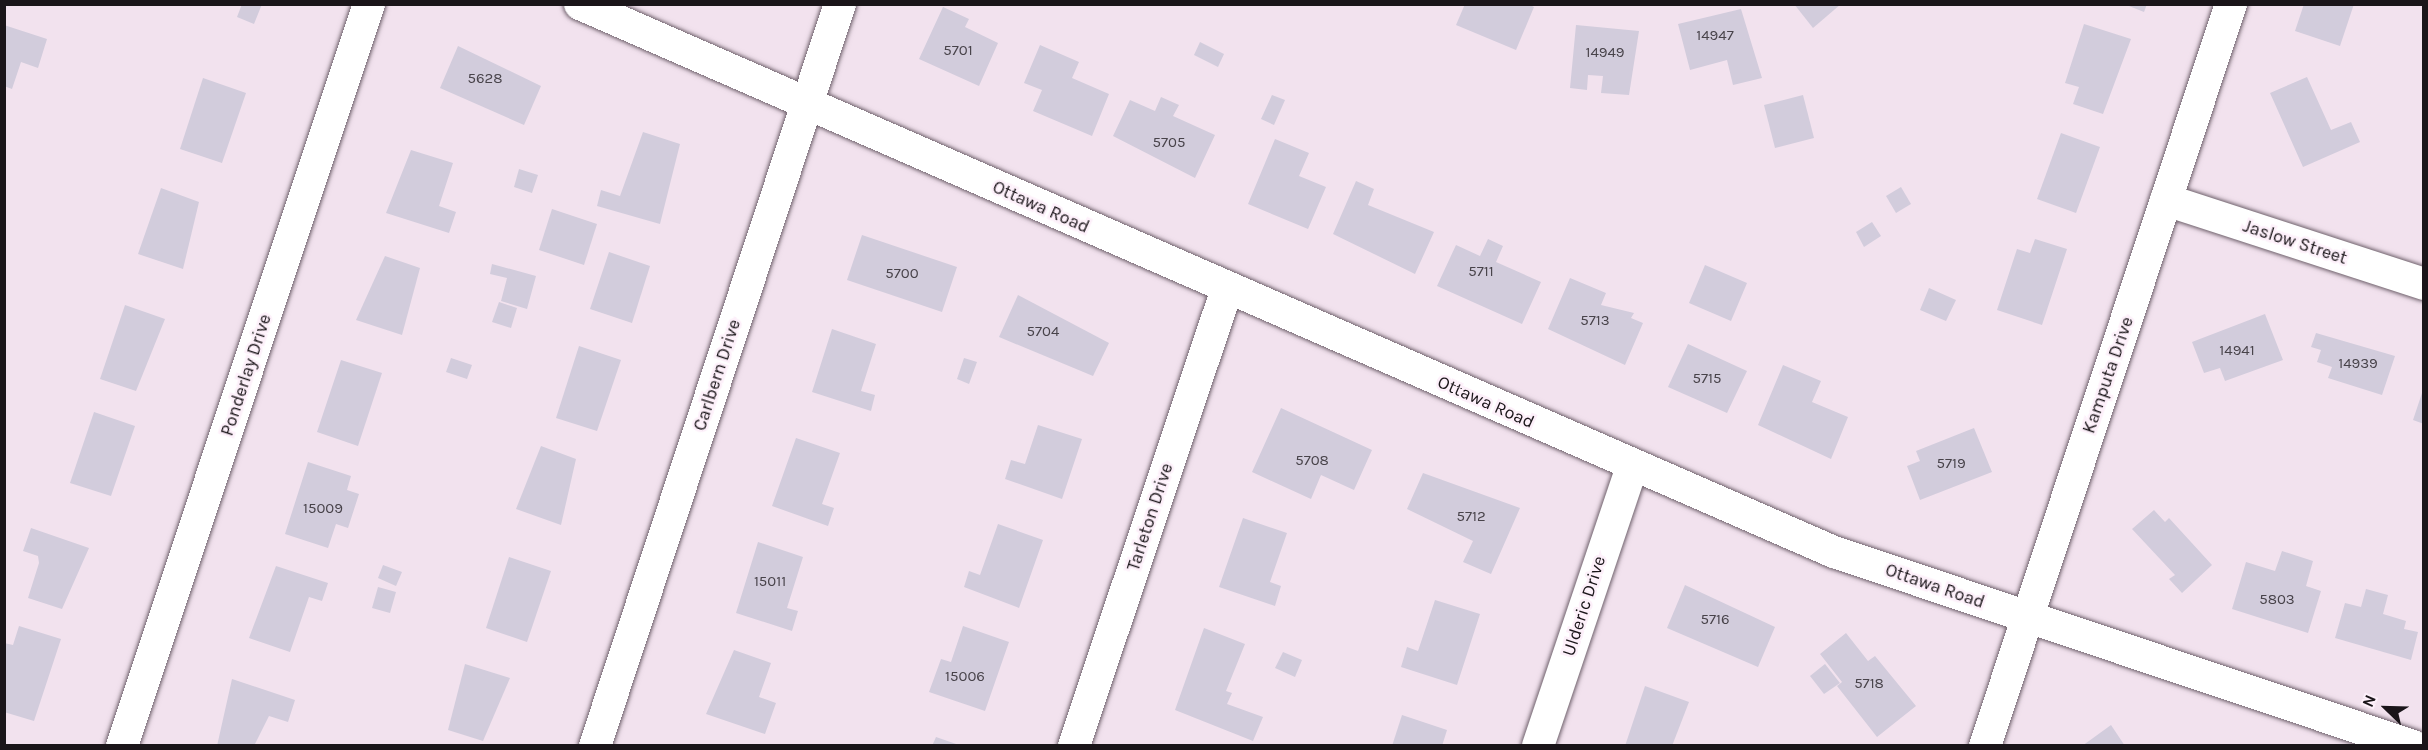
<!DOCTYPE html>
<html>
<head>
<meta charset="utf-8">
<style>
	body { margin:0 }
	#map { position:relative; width:2428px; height:750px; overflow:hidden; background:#f2e2ee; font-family:Karla,sans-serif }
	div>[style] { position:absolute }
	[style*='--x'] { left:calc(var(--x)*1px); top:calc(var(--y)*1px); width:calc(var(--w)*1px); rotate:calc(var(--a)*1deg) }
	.building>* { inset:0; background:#d2ccdc }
	.roads { filter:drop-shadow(0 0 2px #6f616c) drop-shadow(0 0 2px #6f616c) }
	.minor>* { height:32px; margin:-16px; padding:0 16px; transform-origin:16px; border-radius:16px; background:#fff }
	span { translate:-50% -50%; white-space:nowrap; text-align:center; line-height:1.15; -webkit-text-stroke:5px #fdf0fa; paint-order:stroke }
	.number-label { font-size:15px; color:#48434a }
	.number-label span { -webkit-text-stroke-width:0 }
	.street-label { font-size:18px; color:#1a1519 }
	.frame { position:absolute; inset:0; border:6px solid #1a1519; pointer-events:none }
	.north { position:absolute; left:2356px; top:678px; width:60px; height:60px; -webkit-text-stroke:4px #fdf0fa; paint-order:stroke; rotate:293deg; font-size:16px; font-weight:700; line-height:24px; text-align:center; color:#1a1519 }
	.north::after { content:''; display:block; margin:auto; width:21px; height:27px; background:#1a1519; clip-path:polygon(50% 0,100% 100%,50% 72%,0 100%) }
</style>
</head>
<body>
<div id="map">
	<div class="building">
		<i style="clip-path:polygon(242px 4px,262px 4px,254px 24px,237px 17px)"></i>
		<i style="clip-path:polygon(1465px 4px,1528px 4px,1534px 7px,1516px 50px,1456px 25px)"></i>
		<i style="clip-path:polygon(1794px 4px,1841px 4px,1813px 28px)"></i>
		<i style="clip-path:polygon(2124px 4px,2147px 4px,2144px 12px)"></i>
		<i style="clip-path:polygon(2304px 4px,2354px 4px,2340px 46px,2295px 31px)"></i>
		<i style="clip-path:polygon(943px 7px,969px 19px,965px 27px,998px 43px,979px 86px,919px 59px)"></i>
		<i style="clip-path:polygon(1741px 9px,1762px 78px,1733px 85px,1727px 60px,1690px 70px,1678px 24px)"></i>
		<i style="clip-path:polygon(2084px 24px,2131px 39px,2103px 114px,2073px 104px,2079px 87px,2065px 83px)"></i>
		<i style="clip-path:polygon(4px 25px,47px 39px,38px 68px,21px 62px,12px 89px,4px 86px)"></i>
		<i style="clip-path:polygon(1576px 25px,1639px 31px,1629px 95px,1601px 93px,1603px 76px,1588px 75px,1587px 90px,1570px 88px)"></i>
		<i style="clip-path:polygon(1200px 42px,1224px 54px,1218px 67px,1194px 55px)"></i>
		<i style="clip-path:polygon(1040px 45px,1079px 62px,1072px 78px,1109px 94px,1092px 136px,1033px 111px,1042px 90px,1024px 83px)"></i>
		<i style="clip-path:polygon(458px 46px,541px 86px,524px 125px,440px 88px)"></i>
		<i style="clip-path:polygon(2307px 77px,2331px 130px,2351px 122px,2360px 142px,2303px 167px,2270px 93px)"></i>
		<i style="clip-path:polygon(203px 78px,246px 93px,222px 163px,180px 149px)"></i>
		<i style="clip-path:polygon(1272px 95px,1285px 100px,1274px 125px,1261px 119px)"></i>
		<i style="clip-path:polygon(1803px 95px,1814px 138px,1775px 148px,1764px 105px)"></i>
		<i style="clip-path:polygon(1161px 97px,1179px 105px,1173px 116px,1215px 135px,1195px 178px,1113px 136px,1130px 100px,1155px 111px)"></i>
		<i style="clip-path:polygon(643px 132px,680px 144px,660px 224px,597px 206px,601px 190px,620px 196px)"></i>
		<i style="clip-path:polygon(2061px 133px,2100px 147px,2076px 213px,2037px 199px)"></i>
		<i style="clip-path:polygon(1275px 139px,1309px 153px,1299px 176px,1326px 187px,1308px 229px,1248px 204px)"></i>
		<i style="clip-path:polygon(411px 150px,453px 163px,439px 206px,456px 212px,449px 233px,386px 213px)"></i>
		<i style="clip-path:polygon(519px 169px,538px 175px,532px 193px,514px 187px)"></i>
		<i style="clip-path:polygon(1356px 181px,1374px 189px,1368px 205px,1434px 232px,1415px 274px,1333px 234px)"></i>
		<i style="clip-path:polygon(1901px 187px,1911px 204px,1896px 213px,1886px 196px)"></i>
		<i style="clip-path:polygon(161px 188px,199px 202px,183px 269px,138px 254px)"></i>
		<i style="clip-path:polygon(552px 209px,597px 224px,584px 265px,539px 250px)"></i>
		<i style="clip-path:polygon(1872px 222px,1881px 236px,1864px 247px,1856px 232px)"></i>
		<i style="clip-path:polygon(862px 235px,957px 267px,942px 312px,847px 280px)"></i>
		<i style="clip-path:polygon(1488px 239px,1503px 246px,1496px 262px,1541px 282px,1522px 324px,1437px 286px,1456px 245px,1480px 256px)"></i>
		<i style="clip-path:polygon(2035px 239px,2067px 249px,2042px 325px,1997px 310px,2017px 249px,2030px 253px)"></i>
		<i style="clip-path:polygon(609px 252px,650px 266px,632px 323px,590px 309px)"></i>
		<i style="clip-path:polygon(385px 256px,420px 268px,402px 335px,356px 320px)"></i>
		<i style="clip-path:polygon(492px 264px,536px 276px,527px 309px,501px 301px,507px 278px,490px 274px)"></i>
		<i style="clip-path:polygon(1705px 265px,1747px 283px,1731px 321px,1689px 303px)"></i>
		<i style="clip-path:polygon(1570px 278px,1606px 293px,1601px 305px,1634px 313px,1631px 318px,1643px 323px,1625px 365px,1548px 329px)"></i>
		<i style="clip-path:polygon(1929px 288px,1956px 300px,1946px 321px,1920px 310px)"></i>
		<i style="clip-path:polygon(1018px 295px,1109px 343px,1093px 376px,999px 337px)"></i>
		<i style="clip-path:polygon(499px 302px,517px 308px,511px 328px,492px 322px)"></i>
		<i style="clip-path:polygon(125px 305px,165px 319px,136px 391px,100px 379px)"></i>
		<i style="clip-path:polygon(2265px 314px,2283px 360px,2225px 381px,2220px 368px,2204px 373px,2192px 342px)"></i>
		<i style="clip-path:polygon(832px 329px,876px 344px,861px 391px,875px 395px,871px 411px,812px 392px)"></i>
		<i style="clip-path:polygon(2316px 333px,2395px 356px,2382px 395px,2328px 378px,2332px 367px,2317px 362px,2321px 350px,2311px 347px)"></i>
		<i style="clip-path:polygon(1688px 344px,1747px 371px,1727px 413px,1668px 387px)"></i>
		<i style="clip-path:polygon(579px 346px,621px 360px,597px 431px,556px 418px)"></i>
		<i style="clip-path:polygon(451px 358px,472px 365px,467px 379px,446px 372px)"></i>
		<i style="clip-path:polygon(964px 358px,977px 362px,969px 384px,957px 379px)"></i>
		<i style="clip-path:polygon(341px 360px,382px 373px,358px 446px,317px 432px)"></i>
		<i style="clip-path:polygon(1783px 365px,1821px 381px,1812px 402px,1848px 417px,1831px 459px,1758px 425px)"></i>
		<i style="clip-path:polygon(2423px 390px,2424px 390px,2424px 424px,2413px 420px)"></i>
		<i style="clip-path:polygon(1281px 408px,1372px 450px,1354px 490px,1321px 475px,1311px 499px,1252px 472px)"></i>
		<i style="clip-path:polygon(94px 412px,135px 426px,111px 496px,70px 483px)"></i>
		<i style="clip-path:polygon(1038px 425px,1082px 439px,1062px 499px,1005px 479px,1011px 460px,1025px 464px)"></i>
		<i style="clip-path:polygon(1974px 428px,1992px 472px,1920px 500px,1907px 466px,1920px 461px,1916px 451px)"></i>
		<i style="clip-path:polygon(796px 438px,840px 453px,822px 504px,834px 508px,828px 526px,772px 506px)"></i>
		<i style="clip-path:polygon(541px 446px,576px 459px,561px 525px,516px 509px)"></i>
		<i style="clip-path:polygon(308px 462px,351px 476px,347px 490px,359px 494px,348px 528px,336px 524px,328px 548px,285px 534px)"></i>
		<i style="clip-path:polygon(1423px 473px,1520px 508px,1491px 574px,1463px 562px,1473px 541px,1407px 509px)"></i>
		<i style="clip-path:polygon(2154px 510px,2165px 522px,2169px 518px,2212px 565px,2182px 593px,2169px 579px,2175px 575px,2132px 529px)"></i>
		<i style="clip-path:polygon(1243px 518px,1287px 533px,1270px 582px,1281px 586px,1275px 606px,1219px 587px)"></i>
		<i style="clip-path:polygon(998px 524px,1043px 540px,1019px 608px,964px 587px,969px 571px,980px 575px)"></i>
		<i style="clip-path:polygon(31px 528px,89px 548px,62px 609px,28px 598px,39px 563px,38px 556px,23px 551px)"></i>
		<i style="clip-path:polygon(758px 542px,803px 557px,787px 608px,798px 611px,792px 631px,736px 613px)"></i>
		<i style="clip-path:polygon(2282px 551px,2313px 561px,2306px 586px,2321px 591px,2308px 633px,2232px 609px,2246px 562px,2275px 571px)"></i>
		<i style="clip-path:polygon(509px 557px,551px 571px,527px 642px,486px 628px)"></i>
		<i style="clip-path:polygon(383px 565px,402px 572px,396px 586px,378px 578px)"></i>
		<i style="clip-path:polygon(276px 566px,328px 583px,322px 601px,309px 597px,290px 652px,249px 638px)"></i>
		<i style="clip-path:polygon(1685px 585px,1775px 627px,1758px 667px,1667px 628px)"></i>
		<i style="clip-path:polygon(378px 587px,396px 592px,390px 613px,372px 608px)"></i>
		<i style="clip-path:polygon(2366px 589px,2388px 595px,2383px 614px,2406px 621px,2404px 629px,2418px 632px,2411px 660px,2335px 638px,2345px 603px,2361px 607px)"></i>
		<i style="clip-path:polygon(1435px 600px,1480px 614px,1457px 685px,1401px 667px,1407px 647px,1418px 651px)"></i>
		<i style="clip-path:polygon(19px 626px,61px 639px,34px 721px,4px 712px,4px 643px,13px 645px)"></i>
		<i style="clip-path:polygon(963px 626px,1009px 642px,985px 711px,929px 692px,941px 659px,951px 662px)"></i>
		<i style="clip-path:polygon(1204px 628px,1245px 644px,1226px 691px,1232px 693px,1227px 704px,1263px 717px,1253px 741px,1175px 710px)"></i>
		<i style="clip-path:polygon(1846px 633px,1868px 661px,1875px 656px,1916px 706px,1877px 737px,1837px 686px,1842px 682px,1820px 654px)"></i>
		<i style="clip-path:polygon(734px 650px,771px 663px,759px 697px,776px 703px,765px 734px,706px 714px)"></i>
		<i style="clip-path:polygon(1283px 652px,1302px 660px,1295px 677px,1275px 668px)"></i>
		<i style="clip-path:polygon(465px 664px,510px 678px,483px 741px,448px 730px)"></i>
		<i style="clip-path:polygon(1825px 664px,1840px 683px,1824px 694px,1810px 676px)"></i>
		<i style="clip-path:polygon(232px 679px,295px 700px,288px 722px,269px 716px,254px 746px,217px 746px)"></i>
		<i style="clip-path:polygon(1645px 686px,1689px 702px,1672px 746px,1625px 746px)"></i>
		<i style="clip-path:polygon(1402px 715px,1447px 730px,1442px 746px,1392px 746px)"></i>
		<i style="clip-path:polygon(2111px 725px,2125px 746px,2082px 746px)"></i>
		<i style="clip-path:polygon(936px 737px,959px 745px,959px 746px,932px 746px)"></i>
	</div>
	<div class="roads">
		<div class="minor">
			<i style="--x:580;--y:4;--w:1369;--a:23.61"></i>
			<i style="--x:1834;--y:552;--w:611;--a:18.52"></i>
			<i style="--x:2166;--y:200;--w:271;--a:18"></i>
			<i style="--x:122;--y:746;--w:782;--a:-71.59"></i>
			<i style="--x:595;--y:746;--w:781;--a:-71.73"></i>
			<i style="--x:1074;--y:746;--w:482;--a:-71.5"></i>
			<i style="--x:1538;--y:746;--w:295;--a:-71.4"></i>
			<i style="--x:1985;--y:746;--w:782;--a:-71.66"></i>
		</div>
	</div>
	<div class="number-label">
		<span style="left:1715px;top:36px">14947</span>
		<span style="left:958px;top:51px">5701</span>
		<span style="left:1605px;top:53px">14949</span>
		<span style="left:485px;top:79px">5628</span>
		<span style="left:1169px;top:143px">5705</span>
		<span style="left:1481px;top:272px">5711</span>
		<span style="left:902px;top:274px">5700</span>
		<span style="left:1595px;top:321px">5713</span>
		<span style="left:1043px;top:332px">5704</span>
		<span style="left:2237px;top:351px">14941</span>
		<span style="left:2358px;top:364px">14939</span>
		<span style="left:1707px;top:379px">5715</span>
		<span style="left:1312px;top:461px">5708</span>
		<span style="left:1951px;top:464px">5719</span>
		<span style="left:323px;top:509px">15009</span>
		<span style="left:1471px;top:517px">5712</span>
		<span style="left:770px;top:582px">15011</span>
		<span style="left:2277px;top:600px">5803</span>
		<span style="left:1715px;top:620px">5716</span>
		<span style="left:965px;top:677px">15006</span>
		<span style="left:1869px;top:684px">5718</span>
	</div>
	<div class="street-label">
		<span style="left:1041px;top:207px;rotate:24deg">Ottawa Road</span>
		<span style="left:2295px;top:242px;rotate:18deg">Jaslow Street</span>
		<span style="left:246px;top:375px;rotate:-72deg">Ponderlay Drive</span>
		<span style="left:717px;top:375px;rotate:-72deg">Carlbern Drive</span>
		<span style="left:2108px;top:375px;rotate:-71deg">Kamputa Drive</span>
		<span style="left:1486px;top:402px;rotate:24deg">Ottawa Road</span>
		<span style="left:1150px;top:517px;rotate:-72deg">Tarleton Drive</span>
		<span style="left:1935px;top:586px;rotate:19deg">Ottawa Road</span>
		<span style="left:1584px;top:606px;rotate:-72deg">Ulderic Drive</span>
	</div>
	<div class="frame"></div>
	<div class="north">N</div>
</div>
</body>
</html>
